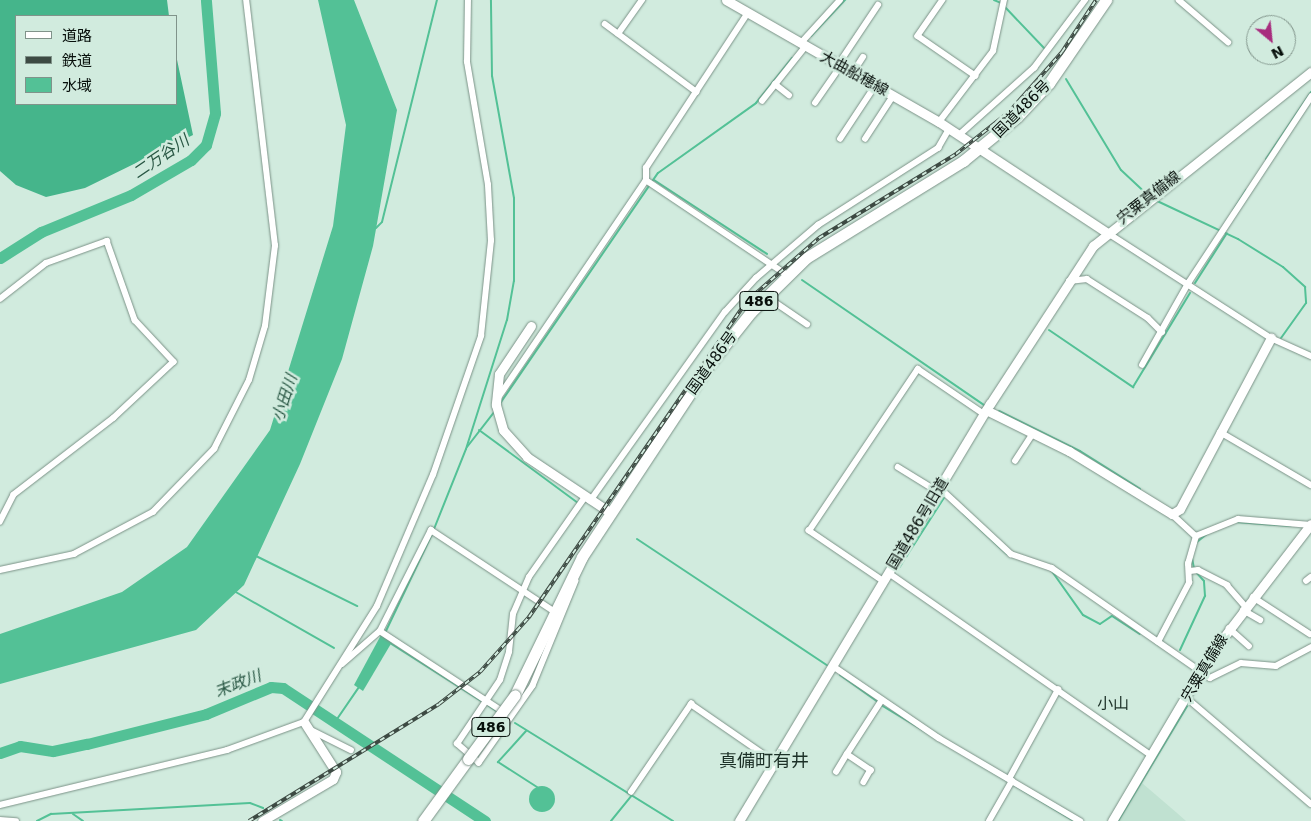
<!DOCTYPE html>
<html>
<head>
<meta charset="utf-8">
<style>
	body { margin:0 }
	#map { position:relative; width:1311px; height:821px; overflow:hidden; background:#d1ebde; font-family:"DejaVu Sans","Noto Sans JP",sans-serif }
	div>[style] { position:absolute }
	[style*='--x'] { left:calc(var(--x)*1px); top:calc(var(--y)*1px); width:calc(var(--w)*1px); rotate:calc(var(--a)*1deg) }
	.built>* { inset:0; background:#c0e1d1 }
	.forest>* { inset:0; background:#45b58b }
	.water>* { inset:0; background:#53c196 }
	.round { border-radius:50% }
	.stream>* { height:2px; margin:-1px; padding:0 1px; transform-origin:1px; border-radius:1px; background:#53c196 }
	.river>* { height:11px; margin:-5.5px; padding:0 5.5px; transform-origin:5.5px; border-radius:5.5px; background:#53c196 }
	.roads { filter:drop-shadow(0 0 1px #7b9287) drop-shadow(0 0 1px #7b9287) }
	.street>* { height:5.5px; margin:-2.75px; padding:0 2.75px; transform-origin:2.75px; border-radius:2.75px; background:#fff }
	.secondary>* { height:9px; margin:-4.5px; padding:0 4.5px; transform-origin:4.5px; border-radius:4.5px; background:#fff }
	.highway>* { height:11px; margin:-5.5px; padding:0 5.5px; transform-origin:5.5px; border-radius:5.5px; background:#fff }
	.rail>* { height:4px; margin-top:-2px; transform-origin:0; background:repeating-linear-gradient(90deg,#d1ebde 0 5.5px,#3d4a43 0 11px); box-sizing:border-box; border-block:1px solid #3d4a43 }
	.bridges { filter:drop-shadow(0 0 1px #7b9287) drop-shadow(0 0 1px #7b9287) }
	.highway-bridge>* { height:11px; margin:-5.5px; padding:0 5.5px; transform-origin:5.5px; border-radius:5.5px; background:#fff }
	span { translate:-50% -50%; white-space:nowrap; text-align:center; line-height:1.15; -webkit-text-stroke:5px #d1ebde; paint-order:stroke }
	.shield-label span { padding:1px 4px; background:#d1ebde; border:1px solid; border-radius:4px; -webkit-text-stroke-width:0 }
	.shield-label { font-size:14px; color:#070f0b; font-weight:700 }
	.street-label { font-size:15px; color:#070f0b }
	.water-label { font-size:16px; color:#295744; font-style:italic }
	.neighbourhood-label { font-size:16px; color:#1c3027 }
	.quarter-label { font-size:18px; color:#1c3027 }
	.legend { position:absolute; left:15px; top:15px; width:162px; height:90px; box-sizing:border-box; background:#d1ebde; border:1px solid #80938a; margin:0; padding:6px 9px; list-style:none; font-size:15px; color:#070f0b }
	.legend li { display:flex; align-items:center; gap:10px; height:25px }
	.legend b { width:25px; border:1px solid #80938a }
	.north { position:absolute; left:1246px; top:15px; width:50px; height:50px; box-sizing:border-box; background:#d1ebde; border:1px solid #80938a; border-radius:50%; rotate:152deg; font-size:14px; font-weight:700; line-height:20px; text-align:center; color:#070f0b }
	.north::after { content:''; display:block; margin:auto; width:18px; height:22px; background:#a82c7e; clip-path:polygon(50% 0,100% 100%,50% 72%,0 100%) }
</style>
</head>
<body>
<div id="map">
	<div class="built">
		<i style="clip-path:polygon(1142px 783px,1177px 813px,1186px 821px,1119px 821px)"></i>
	</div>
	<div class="forest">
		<i style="clip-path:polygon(0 0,167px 0,169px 16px,16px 16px,16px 104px,176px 104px,176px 55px,193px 135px,85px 188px,46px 197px,16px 185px,0 171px)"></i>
	</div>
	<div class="water">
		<i style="clip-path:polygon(318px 0,354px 0,397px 110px,373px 246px,342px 359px,300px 464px,244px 585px,196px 630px,0 684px,0 634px,122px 592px,187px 547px,270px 430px,333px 226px,346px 125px)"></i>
		<i style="clip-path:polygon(381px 635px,392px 642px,363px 691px,354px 685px)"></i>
		<i class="round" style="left:529px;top:786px;width:26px;height:26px"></i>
	</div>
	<div class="stream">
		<i style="--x:994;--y:0;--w:8;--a:23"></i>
		<i style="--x:1004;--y:6;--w:58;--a:46.4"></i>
		<i style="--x:811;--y:36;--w:50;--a:-46.6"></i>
		<i style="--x:1066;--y:79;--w:106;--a:58.9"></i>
		<i style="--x:1121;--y:170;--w:34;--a:43"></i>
		<i style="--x:1266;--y:159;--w:81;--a:-56.1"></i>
		<i style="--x:654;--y:180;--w:135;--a:33.2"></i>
		<i style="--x:1155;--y:200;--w:92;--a:25.2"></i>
		<i style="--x:1238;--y:239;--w:53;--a:31.9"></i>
		<i style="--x:1283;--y:267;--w:30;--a:42"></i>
		<i style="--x:1305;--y:287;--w:16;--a:86"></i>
		<i style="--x:1306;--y:303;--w:43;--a:125.5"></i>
		<i style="--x:1233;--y:211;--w:25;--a:-58"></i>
		<i style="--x:376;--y:228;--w:8;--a:-45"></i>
		<i style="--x:382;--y:222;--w:229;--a:-76.1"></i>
		<i style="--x:802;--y:280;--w:221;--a:34.5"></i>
		<i style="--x:1195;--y:283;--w:59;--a:-57.4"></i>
		<i style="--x:1049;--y:330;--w:102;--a:34.2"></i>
		<i style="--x:1133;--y:387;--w:110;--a:-58.8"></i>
		<i style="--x:499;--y:405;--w:281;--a:-55.6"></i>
		<i style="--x:658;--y:173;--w:120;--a:-35.5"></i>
		<i style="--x:756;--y:103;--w:58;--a:-51.3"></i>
		<i style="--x:999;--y:411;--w:90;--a:26.3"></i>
		<i style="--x:1080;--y:451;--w:71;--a:32.3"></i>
		<i style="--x:479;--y:430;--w:123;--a:36.4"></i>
		<i style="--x:467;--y:447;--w:46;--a:-52.1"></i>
		<i style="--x:963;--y:513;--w:60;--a:43"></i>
		<i style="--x:1236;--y:522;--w:55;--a:4.2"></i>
		<i style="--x:434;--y:529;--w:86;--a:-68.2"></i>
		<i style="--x:466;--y:449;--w:135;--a:-72.4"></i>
		<i style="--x:507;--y:320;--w:40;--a:-80"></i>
		<i style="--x:514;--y:281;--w:83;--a:-90"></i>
		<i style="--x:514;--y:198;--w:124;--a:-100.2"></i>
		<i style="--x:492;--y:76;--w:76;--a:-90.8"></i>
		<i style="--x:637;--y:539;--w:229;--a:33.6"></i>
		<i style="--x:1197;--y:542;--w:13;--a:-39"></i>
		<i style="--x:256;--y:556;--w:113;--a:26.3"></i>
		<i style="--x:1192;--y:558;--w:10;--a:79"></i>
		<i style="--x:899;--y:568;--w:85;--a:-57.4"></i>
		<i style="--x:1051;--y:570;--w:55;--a:54.6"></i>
		<i style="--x:1083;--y:615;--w:19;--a:28"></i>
		<i style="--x:1100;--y:624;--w:14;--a:-34"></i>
		<i style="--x:1112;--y:616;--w:33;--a:33"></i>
		<i style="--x:234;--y:591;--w:115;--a:29.7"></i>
		<i style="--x:385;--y:633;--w:110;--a:-64.6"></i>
		<i style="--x:390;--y:643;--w:108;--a:32.5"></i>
		<i style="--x:1180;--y:650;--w:60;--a:-65.2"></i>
		<i style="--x:1205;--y:596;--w:15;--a:-94"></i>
		<i style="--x:1204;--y:581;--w:12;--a:-132"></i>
		<i style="--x:840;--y:675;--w:47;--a:35.4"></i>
		<i style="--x:881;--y:705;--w:225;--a:31"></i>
		<i style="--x:489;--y:706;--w:11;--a:34"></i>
		<i style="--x:335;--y:722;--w:42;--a:-55.6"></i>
		<i style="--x:515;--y:723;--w:186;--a:31.8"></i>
		<i style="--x:526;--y:731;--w:42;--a:132.1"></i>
		<i style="--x:498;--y:762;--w:50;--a:32.7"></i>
		<i style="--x:73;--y:814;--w:12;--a:35"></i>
		<i style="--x:280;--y:820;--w:2;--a:27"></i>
		<i style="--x:37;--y:821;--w:16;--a:-27"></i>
		<i style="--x:51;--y:814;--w:199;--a:-3.2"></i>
		<i style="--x:250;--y:803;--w:14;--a:21"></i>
		<i style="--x:611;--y:821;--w:32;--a:-51"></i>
		<i style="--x:1118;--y:821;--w:138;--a:-59"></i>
	</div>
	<div class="river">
		<i style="--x:0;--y:258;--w:49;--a:-32.4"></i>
		<i style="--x:41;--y:232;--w:97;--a:-22.3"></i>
		<i style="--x:131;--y:195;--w:69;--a:-30.3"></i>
		<i style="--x:191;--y:160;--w:21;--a:-45"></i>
		<i style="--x:206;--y:145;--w:33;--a:-74"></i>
		<i style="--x:215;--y:113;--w:113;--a:-94.6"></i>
		<i style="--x:0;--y:753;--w:21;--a:-19"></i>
		<i style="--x:20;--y:746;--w:33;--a:9"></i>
		<i style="--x:53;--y:751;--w:35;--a:-12"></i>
		<i style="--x:87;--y:744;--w:123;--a:-14.1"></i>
		<i style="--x:206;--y:714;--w:70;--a:-22.6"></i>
		<i style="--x:271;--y:687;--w:12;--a:5"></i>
		<i style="--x:283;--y:688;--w:242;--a:33.4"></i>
	</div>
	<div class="roads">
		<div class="street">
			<i style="--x:943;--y:0;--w:44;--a:124.8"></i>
			<i style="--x:918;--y:36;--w:70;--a:34.6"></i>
			<i style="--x:1179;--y:0;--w:65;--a:40.6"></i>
			<i style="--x:605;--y:24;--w:114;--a:36.5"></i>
			<i style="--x:618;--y:34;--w:42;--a:-54.8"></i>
			<i style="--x:800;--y:44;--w:59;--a:-47.7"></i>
			<i style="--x:838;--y:65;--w:72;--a:-56.3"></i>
			<i style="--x:852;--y:74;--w:20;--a:-57"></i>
			<i style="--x:775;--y:84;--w:18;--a:38"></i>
			<i style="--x:762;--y:101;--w:69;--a:-51.5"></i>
			<i style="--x:815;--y:103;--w:44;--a:-55.2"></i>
			<i style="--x:939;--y:122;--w:89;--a:-52.7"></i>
			<i style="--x:993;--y:51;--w:52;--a:-77.8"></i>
			<i style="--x:959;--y:135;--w:101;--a:-41.8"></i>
			<i style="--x:1034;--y:68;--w:85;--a:-53.1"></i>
			<i style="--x:840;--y:139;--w:64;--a:-56.6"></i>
			<i style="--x:865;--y:139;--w:51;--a:-56.9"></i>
			<i style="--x:646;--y:180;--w:169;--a:33.9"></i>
			<i style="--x:1108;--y:233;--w:194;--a:32.8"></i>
			<i style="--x:1271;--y:338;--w:44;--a:24.2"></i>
			<i style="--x:1069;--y:281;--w:18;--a:-6"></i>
			<i style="--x:1087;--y:279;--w:72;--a:32.6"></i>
			<i style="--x:1148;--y:318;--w:20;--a:45"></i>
			<i style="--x:766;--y:296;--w:50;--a:34.3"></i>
			<i style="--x:0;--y:299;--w:58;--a:-38"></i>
			<i style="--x:46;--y:263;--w:65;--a:-19.8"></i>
			<i style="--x:107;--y:241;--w:84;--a:70.5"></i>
			<i style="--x:135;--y:320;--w:57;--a:47.1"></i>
			<i style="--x:174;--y:362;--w:82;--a:137"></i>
			<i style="--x:114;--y:418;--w:126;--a:142.4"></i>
			<i style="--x:14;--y:495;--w:30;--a:117"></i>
			<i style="--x:1142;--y:365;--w:95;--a:-60.5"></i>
			<i style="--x:1189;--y:282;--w:222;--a:-56.6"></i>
			<i style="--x:498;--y:398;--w:263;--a:-55.8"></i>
			<i style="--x:646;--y:180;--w:12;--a:-90"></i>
			<i style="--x:646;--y:168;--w:186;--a:-56.7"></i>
			<i style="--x:1220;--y:432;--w:105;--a:30.2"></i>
			<i style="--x:1015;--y:461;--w:33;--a:-57"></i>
			<i style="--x:898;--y:467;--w:46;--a:31.6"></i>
			<i style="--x:940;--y:488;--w:97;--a:42.9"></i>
			<i style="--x:1011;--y:554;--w:43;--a:18.9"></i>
			<i style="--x:1052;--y:568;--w:180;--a:34.8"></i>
			<i style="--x:590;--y:501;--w:232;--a:-54.5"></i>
			<i style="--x:725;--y:312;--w:46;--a:-47.6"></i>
			<i style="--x:756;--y:278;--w:82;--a:-40.5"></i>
			<i style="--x:818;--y:225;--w:143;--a:-32.7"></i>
			<i style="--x:938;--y:148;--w:22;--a:-60"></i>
			<i style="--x:1172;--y:514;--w:33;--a:43"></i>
			<i style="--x:0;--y:570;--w:76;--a:-12.2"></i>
			<i style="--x:74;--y:554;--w:89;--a:-28"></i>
			<i style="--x:153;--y:512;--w:88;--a:-45.9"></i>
			<i style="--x:214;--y:449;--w:77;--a:-63.1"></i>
			<i style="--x:249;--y:380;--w:56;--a:-73.5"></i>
			<i style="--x:265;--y:326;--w:81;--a:-82.9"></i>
			<i style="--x:275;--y:246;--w:248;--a:-96.7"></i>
			<i style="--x:1190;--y:571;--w:8;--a:-7"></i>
			<i style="--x:1198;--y:570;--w:33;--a:27"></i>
			<i style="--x:1227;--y:585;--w:28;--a:49"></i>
			<i style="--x:889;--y:573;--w:320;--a:34.8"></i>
			<i style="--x:576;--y:581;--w:113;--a:112.3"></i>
			<i style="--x:533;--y:686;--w:94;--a:125"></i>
			<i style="--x:479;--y:763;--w:29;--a:-139"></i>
			<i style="--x:457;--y:744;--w:77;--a:-56.1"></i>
			<i style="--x:500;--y:680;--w:29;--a:-72"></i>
			<i style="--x:509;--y:652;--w:38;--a:-84"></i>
			<i style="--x:513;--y:614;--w:40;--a:-66.6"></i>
			<i style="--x:529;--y:577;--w:98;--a:-55"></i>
			<i style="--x:1306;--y:581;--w:6;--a:-39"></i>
			<i style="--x:884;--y:582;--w:91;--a:-145.8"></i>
			<i style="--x:809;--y:531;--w:195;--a:-56.1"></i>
			<i style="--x:918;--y:369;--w:80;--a:34.3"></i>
			<i style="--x:1253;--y:597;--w:68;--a:33"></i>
			<i style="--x:1243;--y:610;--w:20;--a:30"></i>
			<i style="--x:1229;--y:628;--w:27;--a:42"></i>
			<i style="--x:380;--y:631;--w:148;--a:33.2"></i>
			<i style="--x:1158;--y:642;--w:67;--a:-62.3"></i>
			<i style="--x:1189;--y:583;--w:19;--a:-93"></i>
			<i style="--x:1188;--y:564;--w:29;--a:-74"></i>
			<i style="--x:1196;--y:536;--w:45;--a:-22"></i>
			<i style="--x:1238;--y:519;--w:73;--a:4.7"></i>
			<i style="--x:342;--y:664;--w:50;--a:-41"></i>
			<i style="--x:380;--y:631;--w:113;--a:-63.2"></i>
			<i style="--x:431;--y:530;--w:147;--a:33.4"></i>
			<i style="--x:833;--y:666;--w:128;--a:34.2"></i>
			<i style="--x:939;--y:738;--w:164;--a:30.5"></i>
			<i style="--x:1200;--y:673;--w:11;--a:27"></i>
			<i style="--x:1210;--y:678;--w:34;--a:-26"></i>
			<i style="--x:1241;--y:663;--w:35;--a:5"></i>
			<i style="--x:1276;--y:666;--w:40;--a:-28"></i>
			<i style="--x:1187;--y:698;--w:163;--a:40.5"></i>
			<i style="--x:309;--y:729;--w:47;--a:26.6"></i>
			<i style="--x:847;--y:754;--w:64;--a:-57.1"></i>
			<i style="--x:836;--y:772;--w:21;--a:-59"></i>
			<i style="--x:847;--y:754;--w:29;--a:34"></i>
			<i style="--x:871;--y:770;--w:14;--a:120"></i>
			<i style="--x:1009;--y:779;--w:102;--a:-61.2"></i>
			<i style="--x:631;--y:792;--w:107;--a:-55.7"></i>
			<i style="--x:691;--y:704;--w:102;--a:34.6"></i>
			<i style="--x:0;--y:805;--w:234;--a:-13.6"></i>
			<i style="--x:227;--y:750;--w:82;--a:-20"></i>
			<i style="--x:304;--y:722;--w:137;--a:-57.8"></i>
			<i style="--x:377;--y:606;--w:142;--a:-66.9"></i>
			<i style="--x:433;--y:475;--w:147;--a:-70.9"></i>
			<i style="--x:481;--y:336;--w:96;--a:-84"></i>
			<i style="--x:491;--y:241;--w:56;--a:-93.1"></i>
			<i style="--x:488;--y:185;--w:125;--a:-99.7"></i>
			<i style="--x:467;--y:62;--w:62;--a:-89.1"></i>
			<i style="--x:0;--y:820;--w:16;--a:4"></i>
			<i style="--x:989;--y:821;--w:46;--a:-60.1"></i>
		</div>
		<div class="secondary">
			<i style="--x:726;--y:0;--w:245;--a:29.8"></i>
			<i style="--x:939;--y:122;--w:200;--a:33.4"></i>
			<i style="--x:531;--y:326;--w:58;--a:123.7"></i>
			<i style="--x:499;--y:374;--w:31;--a:96"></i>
			<i style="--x:496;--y:405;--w:26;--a:74"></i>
			<i style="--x:503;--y:430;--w:36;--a:48"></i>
			<i style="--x:527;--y:457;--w:101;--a:33.7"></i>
			<i style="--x:986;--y:410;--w:93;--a:26.3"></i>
			<i style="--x:1069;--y:451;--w:121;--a:31.5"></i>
			<i style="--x:1172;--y:514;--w:9;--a:-32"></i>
			<i style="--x:1180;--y:509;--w:194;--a:-62"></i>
			<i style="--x:262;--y:821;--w:82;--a:-30.6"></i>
			<i style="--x:333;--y:779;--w:8;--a:-67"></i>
			<i style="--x:336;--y:772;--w:59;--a:-122.6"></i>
			<i style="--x:739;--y:821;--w:487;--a:-59"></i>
			<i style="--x:990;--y:404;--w:189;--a:-56.9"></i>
			<i style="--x:1093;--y:246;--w:279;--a:-38.6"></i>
			<i style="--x:1112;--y:821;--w:193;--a:-59.4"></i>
			<i style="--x:1210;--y:655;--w:165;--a:-52.4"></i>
		</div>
		<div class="highway">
			<i style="--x:515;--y:695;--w:153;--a:-64.1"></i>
			<i style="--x:582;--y:557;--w:229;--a:-56.6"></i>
			<i style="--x:708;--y:366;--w:69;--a:-51.5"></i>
			<i style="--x:751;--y:312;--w:77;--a:-44.5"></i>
			<i style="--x:806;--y:258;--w:185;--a:-31.7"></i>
			<i style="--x:963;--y:161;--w:70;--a:-39.2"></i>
			<i style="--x:1017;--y:117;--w:47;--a:-46.7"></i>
			<i style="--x:1049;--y:83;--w:101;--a:-55.5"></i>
			<i style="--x:423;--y:821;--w:77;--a:-54"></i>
		</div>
	</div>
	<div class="rail">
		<i style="--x:249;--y:821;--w:223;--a:-31.6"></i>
		<i style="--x:439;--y:704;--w:52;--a:-38"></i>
		<i style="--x:480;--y:672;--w:74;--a:-48.3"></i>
		<i style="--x:529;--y:617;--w:383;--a:-55.4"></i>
		<i style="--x:746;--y:302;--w:97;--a:-41.2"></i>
		<i style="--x:819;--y:238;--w:161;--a:-31.5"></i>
		<i style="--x:956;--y:154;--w:68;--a:-38.4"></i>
		<i style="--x:1009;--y:112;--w:80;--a:-48.5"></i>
		<i style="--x:1062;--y:52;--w:62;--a:-56.8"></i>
	</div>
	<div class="bridges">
		<div class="highway-bridge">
			<i style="--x:468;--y:759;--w:79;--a:-53.7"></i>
		</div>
	</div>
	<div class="shield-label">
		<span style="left:759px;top:301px">486</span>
		<span style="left:491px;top:727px">486</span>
	</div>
	<div class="street-label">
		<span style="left:854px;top:74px;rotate:29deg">大曲船穂線</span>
		<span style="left:1022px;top:109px;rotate:-45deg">国道486号</span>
		<span style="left:1149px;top:198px;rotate:-38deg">宍粟真備線</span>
		<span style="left:712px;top:363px;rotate:-54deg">国道486号</span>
		<span style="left:918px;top:524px;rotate:-59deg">国道486号旧道</span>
		<span style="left:1205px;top:668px;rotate:-59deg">宍粟真備線</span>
	</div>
	<div class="water-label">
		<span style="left:161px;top:157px;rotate:-34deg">二万谷川</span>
		<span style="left:285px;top:398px;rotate:-72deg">小田川</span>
		<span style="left:238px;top:684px;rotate:-21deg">末政川</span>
	</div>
	<div class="neighbourhood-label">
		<span style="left:1113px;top:704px">小山</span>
	</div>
	<div class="quarter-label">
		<span style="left:764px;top:761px">真備町有井</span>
	</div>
	<ul class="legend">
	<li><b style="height:6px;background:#fff"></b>道路</li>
	<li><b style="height:6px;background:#3d4a43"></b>鉄道</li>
	<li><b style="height:14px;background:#53c196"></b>水域</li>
	</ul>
	<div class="north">N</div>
</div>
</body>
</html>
